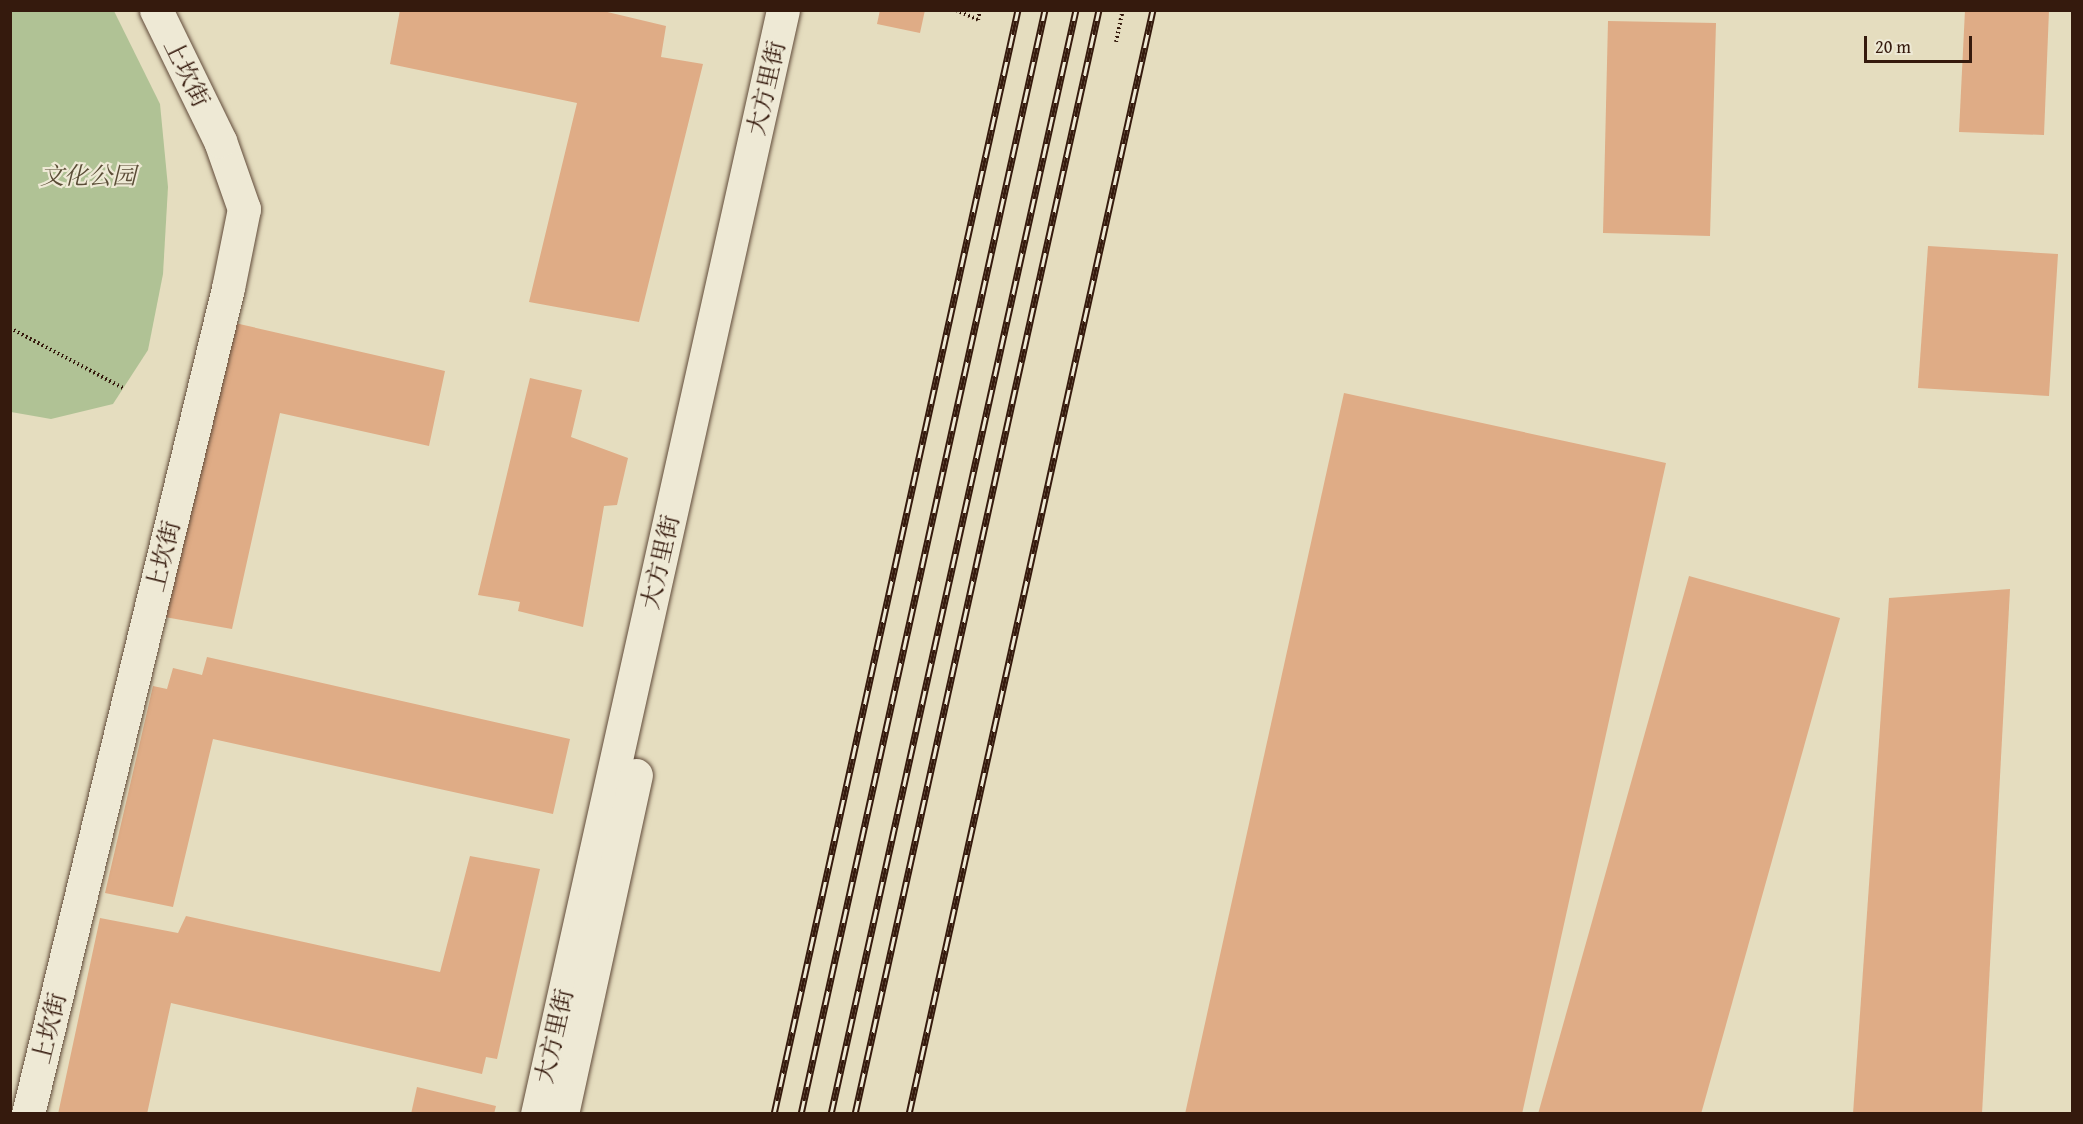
<!DOCTYPE html>
<html>
<head>
<meta charset="utf-8">
<style>
	body { margin:0 }
	#map { position:relative; width:2083px; height:1124px; overflow:hidden; background:#e5ddbf; font-family:"Gentium Book Plus","Noto Serif SC",serif }
	div>[style] { position:absolute }
	[style*='--x'] { left:calc(var(--x)*1px); top:calc(var(--y)*1px); width:calc(var(--w)*1px); rotate:calc(var(--a)*1deg) }
	.green>* { inset:0; background:#b0c295 }
	.building>* { inset:0; background:#dfac86 }
	.path>* { height:4px; margin-top:-2px; transform-origin:0; background:repeating-linear-gradient(90deg,#351a0d 0 1.5px,transparent 0 4.5px) }
	.roads { filter:drop-shadow(0 0 2px #614b3a) drop-shadow(0 0 2px #614b3a) }
	.street>* { height:33px; margin:-16.5px; padding:0 16.5px; transform-origin:16.5px; border-radius:16.5px; background:#eee9d5 }
	.secondary>* { height:33px; margin:-16.5px; padding:0 16.5px; transform-origin:16.5px; border-radius:16.5px; background:#eee9d5 }
	.rail>* { height:7px; margin-top:-3.5px; transform-origin:0; background:repeating-linear-gradient(90deg,#eee9d5 0 14px,#351a0d 0 28px); box-sizing:border-box; border-block:2px solid #351a0d }
	span { translate:-50% -50%; white-space:nowrap; text-align:center; line-height:1.15; -webkit-text-stroke:4.5px #eee9d5; paint-order:stroke }
	.street-label { font-size:24px; color:#351a0d }
	.park-label { font-size:24px; color:#5a4c36; font-style:italic }
	.frame { position:absolute; inset:0; border:12px solid #351a0d; pointer-events:none }
	.scale { position:absolute; left:1864px; top:36px; width:108px; height:27px; box-sizing:border-box; border:3px solid #351a0d; border-top:0; padding-left:8px; font-size:18px; line-height:21px; white-space:nowrap; color:#351a0d; -webkit-text-stroke:4px #eee9d5; paint-order:stroke }
</style>
</head>
<body>
<div id="map">
	<div class="green">
		<i style="clip-path:polygon(10px 11px,114px 11px,160px 104px,168px 187px,163px 274px,148px 350px,113px 404px,51px 419px,11px 412px)"></i>
	</div>
	<div class="building">
		<i style="clip-path:polygon(400px 10px,599px 10px,666px 26px,661px 57px,703px 64px,639px 322px,529px 302px,577px 103px,390px 64px)"></i>
		<i style="clip-path:polygon(880px 10px,925px 10px,920px 33px,877px 24px)"></i>
		<i style="clip-path:polygon(1965px 10px,2049px 10px,2044px 135px,1959px 132px)"></i>
		<i style="clip-path:polygon(1608px 21px,1716px 23px,1710px 236px,1603px 233px)"></i>
		<i style="clip-path:polygon(1928px 246px,2058px 254px,2049px 396px,1918px 388px)"></i>
		<i style="clip-path:polygon(226px 321px,445px 371px,429px 446px,280px 413px,232px 629px,159px 616px)"></i>
		<i style="clip-path:polygon(530px 378px,582px 390px,571px 437px,628px 458px,617px 505px,604px 506px,583px 627px,518px 611px,520px 602px,478px 595px)"></i>
		<i style="clip-path:polygon(1344px 393px,1666px 463px,1522px 1114px,1185px 1114px)"></i>
		<i style="clip-path:polygon(1689px 576px,1840px 618px,1701px 1114px,1538px 1114px)"></i>
		<i style="clip-path:polygon(2010px 589px,1982px 1114px,1853px 1114px,1889px 598px)"></i>
		<i style="clip-path:polygon(207px 657px,570px 739px,553px 814px,213px 739px,173px 907px,105px 893px,153px 686px,167px 689px,173px 668px,202px 675px)"></i>
		<i style="clip-path:polygon(470px 856px,540px 869px,497px 1059px,486px 1057px,482px 1074px,171px 1003px,147px 1114px,58px 1114px,100px 918px,178px 933px,186px 916px,440px 972px)"></i>
		<i style="clip-path:polygon(417px 1087px,496px 1106px,494px 1114px,411px 1114px)"></i>
	</div>
	<div class="path">
		<i style="--x:956;--y:10;--w:24;--a:24"></i>
		<i style="--x:978;--y:20;--w:10;--a:-79"></i>
		<i style="--x:1116;--y:42;--w:33;--a:-78"></i>
		<i style="--x:10;--y:328;--w:128;--a:28"></i>
	</div>
	<div class="roads">
		<div class="street">
			<i style="--x:28;--y:1114;--w:850;--a:-76.39"></i>
			<i style="--x:228;--y:288;--w:81;--a:-78.6"></i>
			<i style="--x:244;--y:209;--w:72;--a:-109.4"></i>
			<i style="--x:220;--y:141;--w:146;--a:-116"></i>
		</div>
		<div class="secondary">
			<i style="--x:537;--y:1114;--w:1131;--a:-77.44"></i>
			<i style="--x:562;--y:1114;--w:347;--a:-77.7"></i>
		</div>
	</div>
	<div class="rail">
		<i style="--x:774;--y:1114;--w:1131;--a:-77.54"></i>
		<i style="--x:801;--y:1114;--w:1131;--a:-77.54"></i>
		<i style="--x:831;--y:1114;--w:1131;--a:-77.49"></i>
		<i style="--x:855;--y:1114;--w:1131;--a:-77.54"></i>
		<i style="--x:909;--y:1114;--w:1131;--a:-77.54"></i>
	</div>
	<div class="street-label">
		<span style="left:187px;top:73px;rotate:64deg">上坎街</span>
		<span style="left:766px;top:88px;rotate:-77deg">大方里街</span>
		<span style="left:163px;top:556px;rotate:-76deg">上坎街</span>
		<span style="left:660px;top:562px;rotate:-77deg">大方里街</span>
		<span style="left:49px;top:1028px;rotate:-76deg">上坎街</span>
		<span style="left:554px;top:1036px;rotate:-77deg">大方里街</span>
	</div>
	<div class="park-label">
		<span style="left:88px;top:176px">文化公园</span>
	</div>
	<div class="frame"></div>
	<div class="scale">20 m</div>
</div>
</body>
</html>
